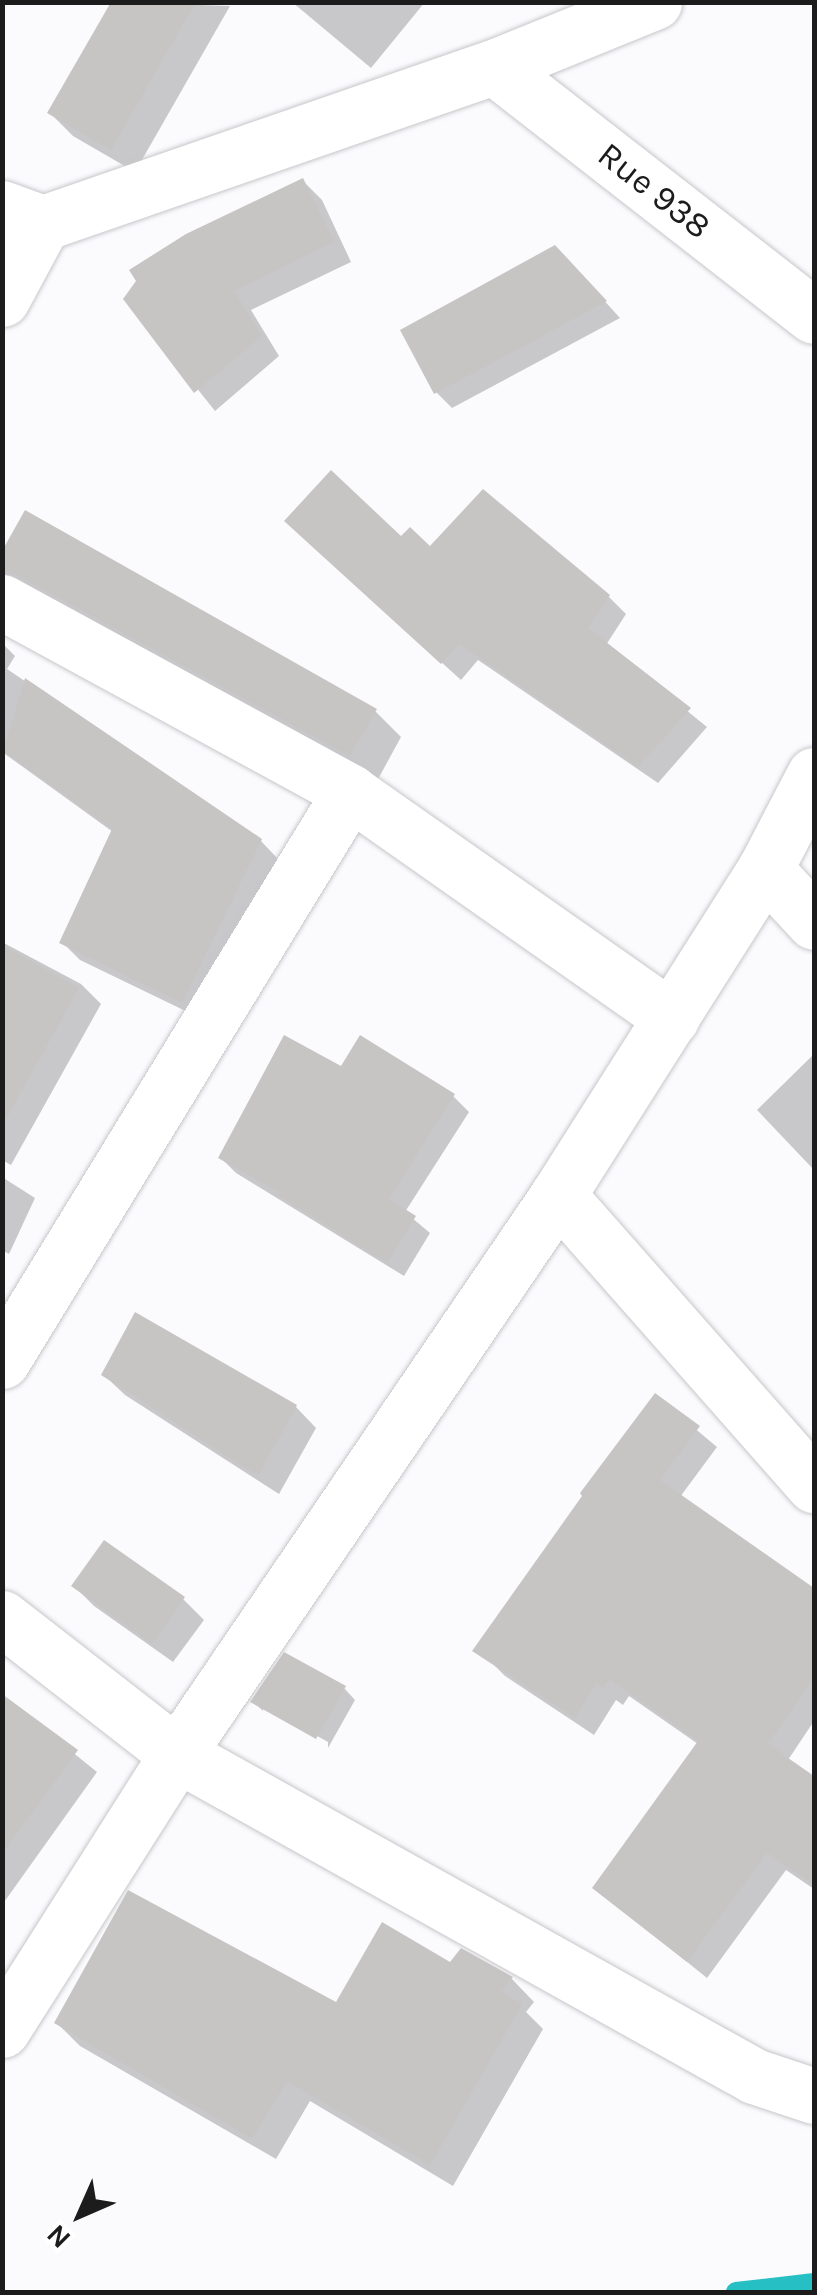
<!DOCTYPE html>
<html>
<head>
<meta charset="utf-8">
<style>
	body { margin:0 }
	#map { position:relative; width:817px; height:2295px; overflow:hidden; background:#fbfbfe; font-family:Karla,sans-serif }
	div>[style] { position:absolute }
	[style*='--x'] { left:calc(var(--x)*1px); top:calc(var(--y)*1px); width:calc(var(--w)*1px); rotate:calc(var(--a)*1deg) }
	.shadow>* { inset:0; background:#0003 }
	.stream>* { height:20px; margin:-10px; padding:0 10px; transform-origin:10px; border-radius:10px; background:#26c0c4 }
	.building>* { inset:0; background:#c7c5c3 }
	.roads { filter:drop-shadow(0 0 2px #c7c7ca) drop-shadow(0 0 2px #c7c7ca) }
	.minor>* { height:55px; margin:-27.5px; padding:0 27.5px; transform-origin:27.5px; border-radius:27.5px; background:#fff }
	span { translate:-50% -50%; white-space:nowrap; text-align:center; line-height:1.15; -webkit-text-stroke:8px #fff; paint-order:stroke }
	.street-label { font-size:35px; color:#1c1c1d }
	.frame { position:absolute; inset:0; border:5px solid #1c1c1d; pointer-events:none }
	.north { position:absolute; left:30px; top:2165px; width:100px; height:100px; -webkit-text-stroke:8px #fff; paint-order:stroke; rotate:225deg; font-size:28px; font-weight:700; line-height:40px; text-align:center; color:#1c1c1d }
	.north::after { content:''; display:block; margin:auto; width:35px; height:45px; background:#1c1c1d; clip-path:polygon(50% 0,100% 100%,50% 72%,0 100%) }
</style>
</head>
<body>
<div id="map">
	<div class="shadow">
		<i style="clip-path:polygon(114px 2px,230px 6px,135px 172px,73px 136px,50px 113px)"></i>
		<i style="clip-path:polygon(292px 2px,425px 2px,371px 68px)"></i>
		<i style="clip-path:polygon(303px 181px,322px 200px,351px 262px,251px 310px,279px 356px,215px 411px,126px 299px)"></i>
		<i style="clip-path:polygon(571px 264px,620px 318px,452px 408px,436px 392px)"></i>
		<i style="clip-path:polygon(401px 540px,608px 596px,626px 614px,606px 645px,707px 727px,658px 783px,478px 660px,461px 680px,316px 549px)"></i>
		<i style="clip-path:polygon(2px 556px,375px 711px,401px 737px,377px 781px,2px 575px)"></i>
		<i style="clip-path:polygon(2px 643px,15px 656px,7px 669px,261px 841px,278px 859px,200px 1018px,80px 960px,62px 942px,113px 832px,5px 754px,2px 758px)"></i>
		<i style="clip-path:polygon(2px 942px,81px 984px,101px 1004px,11px 1165px,2px 1160px)"></i>
		<i style="clip-path:polygon(814px 1054px,814px 1170px,757px 1110px)"></i>
		<i style="clip-path:polygon(342px 1069px,453px 1096px,469px 1112px,405px 1212px,430px 1233px,404px 1276px,236px 1173px,221px 1158px)"></i>
		<i style="clip-path:polygon(2px 1177px,35px 1198px,9px 1254px,2px 1250px)"></i>
		<i style="clip-path:polygon(104px 1375px,296px 1407px,316px 1428px,279px 1494px,125px 1395px)"></i>
		<i style="clip-path:polygon(656px 1396px,717px 1447px,680px 1497px,814px 1591px,814px 1721px,788px 1760px,814px 1779px,814px 1889px,786px 1870px,707px 1978px,595px 1888px,698px 1744px,629px 1696px,623px 1705px,616px 1700px,594px 1735px,505px 1676px,486px 1657px)"></i>
		<i style="clip-path:polygon(74px 1586px,183px 1599px,204px 1620px,173px 1662px,94px 1606px)"></i>
		<i style="clip-path:polygon(344px 1688px,355px 1700px,328px 1748px,328px 1742px,263px 1706px,263px 1711px,254px 1702px)"></i>
		<i style="clip-path:polygon(2px 1695px,97px 1772px,2px 1905px)"></i>
		<i style="clip-path:polygon(462px 1952px,512px 1979px,534px 2002px,526px 2012px,543px 2029px,453px 2186px,310px 2101px,276px 2159px,80px 2046px,57px 2023px,337px 2006px,451px 1965px)"></i>
	</div>
	<div class="stream">
		<i style="--x:736;--y:2292;--w:79;--a:-6.6"></i>
	</div>
	<div class="building">
		<i style="clip-path:polygon(111px 2px,196px 2px,111px 150px,47px 113px)"></i>
		<i style="clip-path:polygon(303px 178px,334px 242px,234px 291px,262px 336px,194px 393px,123px 299px,136px 281px,129px 270px,186px 234px)"></i>
		<i style="clip-path:polygon(555px 245px,607px 301px,434px 394px,400px 330px)"></i>
		<i style="clip-path:polygon(331px 470px,401px 536px,410px 527px,430px 546px,483px 489px,610px 595px,588px 628px,691px 708px,638px 767px,459px 644px,441px 664px,284px 521px)"></i>
		<i style="clip-path:polygon(25px 510px,377px 709px,350px 756px,17px 575px,2px 571px,2px 551px)"></i>
		<i style="clip-path:polygon(25px 678px,262px 839px,182px 1003px,59px 943px,112px 829px,3px 751px)"></i>
		<i style="clip-path:polygon(2px 945px,79px 988px,2px 1126px)"></i>
		<i style="clip-path:polygon(284px 1035px,341px 1066px,360px 1035px,455px 1094px,389px 1199px,416px 1216px,387px 1263px,279px 1196px,281px 1193px,218px 1158px)"></i>
		<i style="clip-path:polygon(135px 1312px,297px 1405px,258px 1476px,101px 1375px)"></i>
		<i style="clip-path:polygon(655px 1393px,700px 1426px,660px 1480px,814px 1588px,814px 1677px,768px 1744px,814px 1776px,814px 1885px,767px 1853px,687px 1962px,592px 1888px,698px 1741px,610px 1679px,603px 1688px,596px 1683px,575px 1718px,472px 1651px,582px 1496px,580px 1493px)"></i>
		<i style="clip-path:polygon(104px 1540px,185px 1597px,152px 1644px,71px 1586px)"></i>
		<i style="clip-path:polygon(284px 1652px,346px 1686px,316px 1739px,250px 1702px)"></i>
		<i style="clip-path:polygon(2px 1694px,78px 1750px,2px 1854px)"></i>
		<i style="clip-path:polygon(128px 1890px,336px 2002px,382px 1922px,450px 1962px,461px 1948px,513px 1977px,501px 1992px,522px 2004px,430px 2165px,287px 2081px,252px 2139px,54px 2023px)"></i>
	</div>
	<div class="roads">
		<div class="minor">
			<i style="--x:494;--y:67;--w:405;--a:37.9"></i>
			<i style="--x:2;--y:208;--w:44;--a:20.1"></i>
			<i style="--x:43;--y:223;--w:477;--a:-19.1"></i>
			<i style="--x:494;--y:67;--w:173;--a:-22.1"></i>
			<i style="--x:2;--y:299;--w:86;--a:-61.7"></i>
			<i style="--x:2;--y:602;--w:396;--a:28.6"></i>
			<i style="--x:350;--y:792;--w:393;--a:35.1"></i>
			<i style="--x:765;--y:869;--w:72;--a:47.2"></i>
			<i style="--x:558;--y:1195;--w:387;--a:48.6"></i>
			<i style="--x:2;--y:1361;--w:667;--a:-58.55"></i>
			<i style="--x:2;--y:1618;--w:222;--a:37.9"></i>
			<i style="--x:177;--y:1754;--w:661;--a:29.16"></i>
			<i style="--x:754;--y:2076;--w:63;--a:18.4"></i>
			<i style="--x:2;--y:2030;--w:327;--a:-57.6"></i>
			<i style="--x:177;--y:1754;--w:676;--a:-55.72"></i>
			<i style="--x:558;--y:1195;--w:386;--a:-57.6"></i>
			<i style="--x:765;--y:869;--w:106;--a:-62.5"></i>
		</div>
	</div>
	<div class="street-label">
		<span style="left:654px;top:191px;rotate:38deg">Rue 938</span>
	</div>
	<div class="frame"></div>
	<div class="north">N</div>
</div>
</body>
</html>
